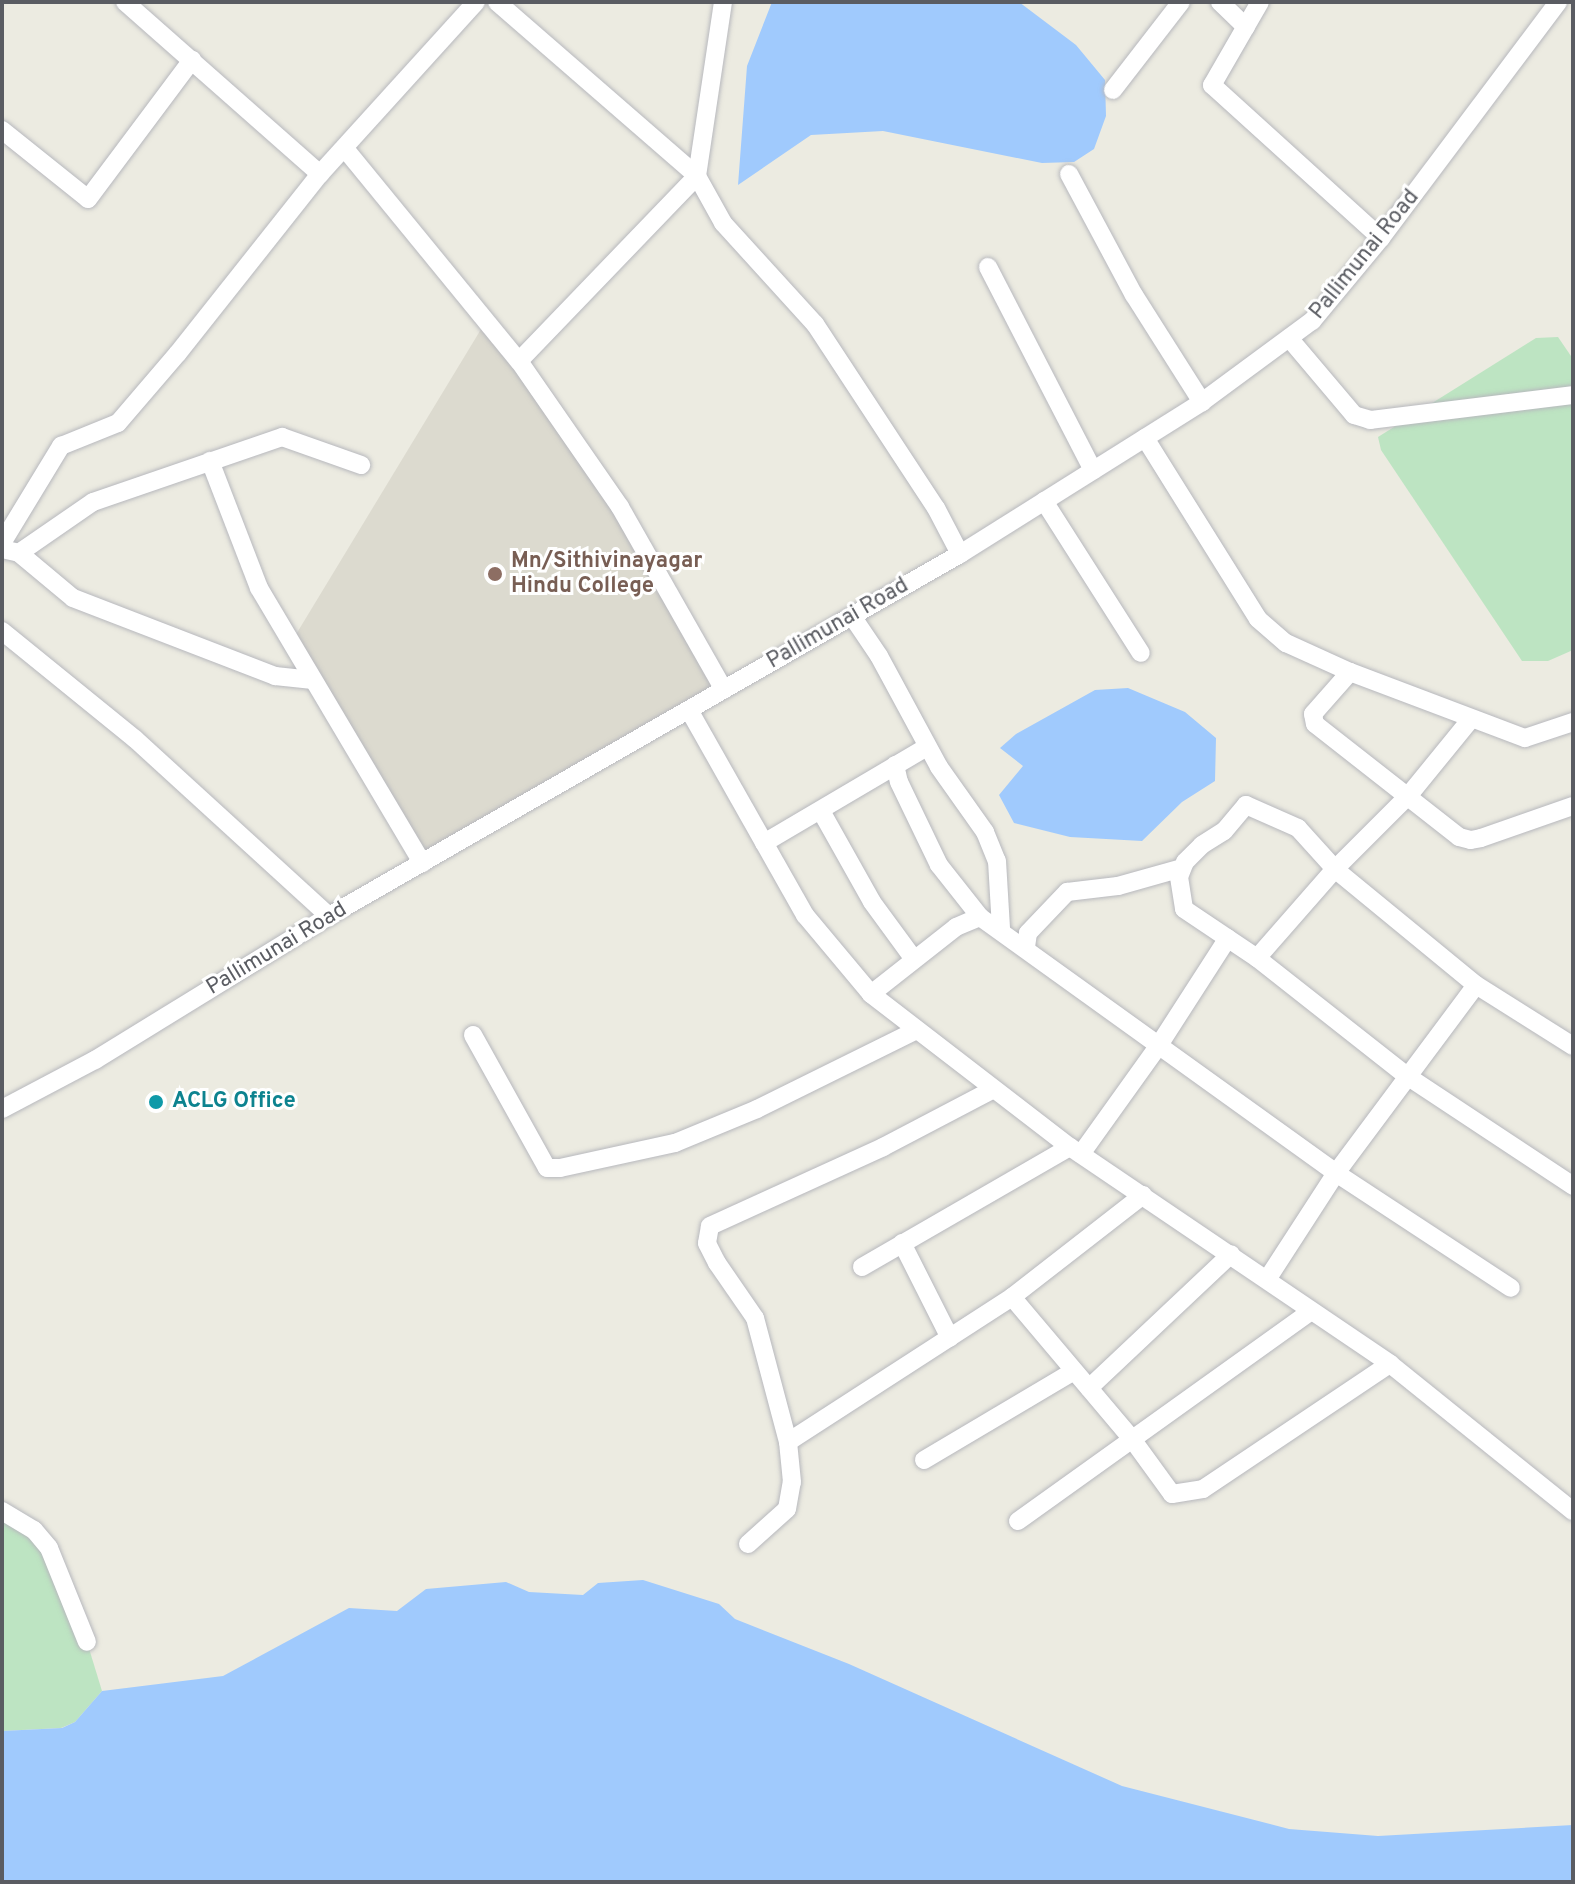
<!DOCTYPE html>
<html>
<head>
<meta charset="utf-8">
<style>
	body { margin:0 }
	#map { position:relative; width:1575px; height:1884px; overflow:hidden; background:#ecebe1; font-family:Overpass,sans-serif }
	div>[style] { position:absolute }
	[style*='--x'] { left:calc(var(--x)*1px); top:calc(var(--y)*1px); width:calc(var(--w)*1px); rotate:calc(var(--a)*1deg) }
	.education>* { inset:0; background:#dcdacf }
	.green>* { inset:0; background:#bde4c2 }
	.water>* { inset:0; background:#a0cafd }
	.roads { filter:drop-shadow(0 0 2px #b7b8bd) drop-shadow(0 0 2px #b7b8bd) }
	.minor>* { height:18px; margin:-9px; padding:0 9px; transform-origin:9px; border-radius:9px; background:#fff }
	.dots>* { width:22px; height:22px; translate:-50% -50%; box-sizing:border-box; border:4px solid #fff; border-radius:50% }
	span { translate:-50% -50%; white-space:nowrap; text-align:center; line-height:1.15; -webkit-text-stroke:6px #fff; paint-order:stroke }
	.street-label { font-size:22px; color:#5a5c62 }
	.education-label { font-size:22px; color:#785e54; font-weight:700 }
	.left { translate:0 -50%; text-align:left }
	.culture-label { font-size:22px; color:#0d838f; font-weight:700 }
	.frame { position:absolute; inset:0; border:4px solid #5a5c62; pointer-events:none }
</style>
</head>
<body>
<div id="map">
	<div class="education">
		<i style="clip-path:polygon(486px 321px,519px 361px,724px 690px,422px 863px,292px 641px)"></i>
	</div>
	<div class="green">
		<i style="clip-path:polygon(1558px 337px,1573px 359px,1573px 650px,1548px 661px,1522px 661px,1381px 450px,1378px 437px,1536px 338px)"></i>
		<i style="clip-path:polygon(2px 1511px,34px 1530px,87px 1642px,102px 1691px,75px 1722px,61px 1728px,2px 1731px)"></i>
	</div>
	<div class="water">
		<i style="clip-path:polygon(772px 2px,1019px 2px,1076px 45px,1105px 80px,1106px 116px,1094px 149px,1074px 162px,1042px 163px,883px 131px,811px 135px,738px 185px,747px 66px)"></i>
		<i style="clip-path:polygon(1128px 688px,1185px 712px,1216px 738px,1215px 781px,1182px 802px,1142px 841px,1070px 837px,1014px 823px,999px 795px,1023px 766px,1000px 748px,1016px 734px,1095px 690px)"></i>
		<i style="clip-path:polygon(643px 1580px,719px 1604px,735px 1619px,849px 1664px,1122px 1786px,1289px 1829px,1378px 1836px,1573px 1825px,1573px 1882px,2px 1882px,2px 1731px,62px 1728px,75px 1722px,102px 1691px,223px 1676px,349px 1608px,397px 1611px,426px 1589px,506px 1582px,529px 1592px,583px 1595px,598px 1583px)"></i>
	</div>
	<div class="roads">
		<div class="minor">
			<i style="--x:125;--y:2;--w:260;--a:41.4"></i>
			<i style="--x:497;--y:2;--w:265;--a:41"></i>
			<i style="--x:697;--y:176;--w:54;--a:61"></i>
			<i style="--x:723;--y:223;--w:137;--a:47.7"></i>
			<i style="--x:815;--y:324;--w:220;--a:56.7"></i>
			<i style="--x:936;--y:508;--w:52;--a:62.4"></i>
			<i style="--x:1220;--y:2;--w:36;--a:44"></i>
			<i style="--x:1260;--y:2;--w:96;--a:120"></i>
			<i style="--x:1212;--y:85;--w:228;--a:42.2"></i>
			<i style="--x:1113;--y:90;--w:111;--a:-52.3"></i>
			<i style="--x:2;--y:130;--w:110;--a:38.7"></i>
			<i style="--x:88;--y:199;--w:174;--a:-53.2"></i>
			<i style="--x:346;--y:150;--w:273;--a:50.7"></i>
			<i style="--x:519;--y:361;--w:178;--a:55.3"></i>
			<i style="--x:620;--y:507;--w:210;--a:60.4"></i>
			<i style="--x:1069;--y:174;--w:137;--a:61.8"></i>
			<i style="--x:1134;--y:295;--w:127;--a:57.6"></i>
			<i style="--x:988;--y:267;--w:229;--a:62.7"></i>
			<i style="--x:1289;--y:338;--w:101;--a:49.8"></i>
			<i style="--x:1354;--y:415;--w:17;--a:17"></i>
			<i style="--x:1370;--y:420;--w:205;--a:-7"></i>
			<i style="--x:519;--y:361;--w:257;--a:-46.1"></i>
			<i style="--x:697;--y:176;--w:176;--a:-81.5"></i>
			<i style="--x:1145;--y:438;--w:213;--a:58"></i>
			<i style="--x:1258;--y:619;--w:37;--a:41"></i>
			<i style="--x:1286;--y:643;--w:70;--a:24.4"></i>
			<i style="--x:1350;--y:672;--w:187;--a:20.7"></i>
			<i style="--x:1525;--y:738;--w:51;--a:-18.4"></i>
			<i style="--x:210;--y:461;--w:136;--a:68.9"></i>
			<i style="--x:259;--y:588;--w:320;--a:59.3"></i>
			<i style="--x:1044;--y:501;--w:180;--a:57.5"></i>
			<i style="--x:2;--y:543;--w:114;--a:-58.7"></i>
			<i style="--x:61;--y:446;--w:61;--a:-22"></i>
			<i style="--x:118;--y:423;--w:92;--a:-49.4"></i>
			<i style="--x:178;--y:353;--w:228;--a:-51.6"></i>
			<i style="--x:320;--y:174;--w:232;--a:-47.8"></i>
			<i style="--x:2;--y:549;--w:17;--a:13"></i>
			<i style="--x:19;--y:553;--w:90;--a:-34.6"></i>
			<i style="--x:93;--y:502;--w:200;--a:-19"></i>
			<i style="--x:282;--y:437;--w:84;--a:19.5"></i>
			<i style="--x:19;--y:553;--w:70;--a:39.8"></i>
			<i style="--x:73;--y:598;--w:217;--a:21.1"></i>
			<i style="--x:275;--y:676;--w:38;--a:6"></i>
			<i style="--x:852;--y:616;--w:48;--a:56"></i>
			<i style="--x:879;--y:656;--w:126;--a:61.6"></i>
			<i style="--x:939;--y:767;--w:80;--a:54.7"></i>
			<i style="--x:985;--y:832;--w:31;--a:68"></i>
			<i style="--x:997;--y:861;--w:68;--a:86.6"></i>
			<i style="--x:2;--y:631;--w:171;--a:39.1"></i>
			<i style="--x:135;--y:739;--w:263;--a:42.4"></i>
			<i style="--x:1350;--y:672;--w:56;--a:131.4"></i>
			<i style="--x:1313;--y:714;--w:10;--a:79"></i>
			<i style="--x:1315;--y:724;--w:183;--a:38.1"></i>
			<i style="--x:1459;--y:837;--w:12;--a:14"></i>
			<i style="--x:1471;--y:840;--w:10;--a:-11"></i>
			<i style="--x:1481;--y:838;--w:97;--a:-19.2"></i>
			<i style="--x:689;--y:710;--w:236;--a:60.5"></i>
			<i style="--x:805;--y:915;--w:103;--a:50.1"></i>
			<i style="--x:871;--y:994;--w:251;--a:37.6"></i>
			<i style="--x:1070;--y:1147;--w:387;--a:34.1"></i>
			<i style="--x:1390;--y:1364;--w:235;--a:38.8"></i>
			<i style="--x:895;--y:765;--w:17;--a:77"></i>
			<i style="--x:899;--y:782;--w:92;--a:64.3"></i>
			<i style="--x:939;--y:865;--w:66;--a:51.7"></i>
			<i style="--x:821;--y:811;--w:104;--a:60.7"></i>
			<i style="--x:872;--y:902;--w:69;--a:53.8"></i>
			<i style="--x:764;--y:843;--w:189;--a:-30.5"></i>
			<i style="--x:1026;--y:947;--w:14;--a:-82"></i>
			<i style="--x:1028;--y:933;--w:57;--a:-46.4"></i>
			<i style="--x:1067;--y:892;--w:51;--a:-6.7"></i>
			<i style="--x:1118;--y:886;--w:66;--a:-15.7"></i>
			<i style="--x:1257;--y:958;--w:118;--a:-48.8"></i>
			<i style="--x:1335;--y:869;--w:105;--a:-45"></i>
			<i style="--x:1409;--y:795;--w:98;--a:-50.8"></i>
			<i style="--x:871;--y:994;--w:108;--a:-38.2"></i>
			<i style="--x:956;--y:927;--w:26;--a:-23"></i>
			<i style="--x:980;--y:917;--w:438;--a:35.7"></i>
			<i style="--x:1336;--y:1173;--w:209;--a:33.3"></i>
			<i style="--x:473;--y:1035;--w:152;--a:60.9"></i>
			<i style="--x:547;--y:1168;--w:13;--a:0"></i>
			<i style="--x:560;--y:1168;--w:118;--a:-12.3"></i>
			<i style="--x:675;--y:1143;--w:89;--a:-22.5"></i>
			<i style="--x:757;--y:1109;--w:176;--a:-26.3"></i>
			<i style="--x:1573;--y:1046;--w:115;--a:-147.8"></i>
			<i style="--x:1476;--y:985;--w:183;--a:-140.6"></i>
			<i style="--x:1335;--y:869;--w:55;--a:-132.1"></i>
			<i style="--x:1298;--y:828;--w:57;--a:-156.1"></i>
			<i style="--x:1246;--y:805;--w:34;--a:130"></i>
			<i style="--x:1224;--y:831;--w:26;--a:148"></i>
			<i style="--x:1202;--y:845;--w:24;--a:135"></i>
			<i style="--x:1185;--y:862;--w:16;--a:112"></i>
			<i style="--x:1179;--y:877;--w:32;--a:81"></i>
			<i style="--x:1184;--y:909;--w:88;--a:33.9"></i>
			<i style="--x:1257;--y:958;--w:191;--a:38.2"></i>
			<i style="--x:1407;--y:1076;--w:199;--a:33.5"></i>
			<i style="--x:2;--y:1109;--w:105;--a:-27.8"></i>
			<i style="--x:95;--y:1060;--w:275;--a:-31.6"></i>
			<i style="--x:329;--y:916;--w:727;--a:-29.84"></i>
			<i style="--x:960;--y:554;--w:286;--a:-32.1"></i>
			<i style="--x:1202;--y:402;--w:137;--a:-36.4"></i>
			<i style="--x:1312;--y:321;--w:108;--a:-50.3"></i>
			<i style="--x:1381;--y:238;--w:295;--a:-53.1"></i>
			<i style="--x:1081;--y:1154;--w:134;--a:-54.4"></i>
			<i style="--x:1159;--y:1045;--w:127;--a:-57.2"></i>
			<i style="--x:902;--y:1243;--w:106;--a:63.2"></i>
			<i style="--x:862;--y:1267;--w:240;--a:-30"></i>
			<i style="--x:1268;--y:1278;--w:125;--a:-57.1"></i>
			<i style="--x:1336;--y:1173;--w:234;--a:-53.3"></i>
			<i style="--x:1012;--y:1297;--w:186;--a:49.8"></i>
			<i style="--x:1132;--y:1439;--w:68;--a:54"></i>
			<i style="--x:1172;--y:1494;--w:31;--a:-9"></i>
			<i style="--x:1203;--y:1489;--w:225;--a:-33.8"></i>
			<i style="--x:1089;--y:1388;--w:195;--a:-43.3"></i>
			<i style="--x:788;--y:1442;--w:267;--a:-32.9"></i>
			<i style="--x:1012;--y:1297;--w:166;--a:-37.9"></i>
			<i style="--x:924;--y:1460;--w:174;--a:-30.7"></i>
			<i style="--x:2;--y:1511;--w:37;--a:31"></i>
			<i style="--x:34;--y:1530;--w:23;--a:50"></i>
			<i style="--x:49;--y:1548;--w:101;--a:68"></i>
			<i style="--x:1018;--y:1521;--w:359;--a:-35.6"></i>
			<i style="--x:748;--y:1544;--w:52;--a:-41.9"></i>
			<i style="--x:787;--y:1509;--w:27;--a:-80"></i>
			<i style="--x:792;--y:1482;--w:40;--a:-95.7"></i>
			<i style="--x:788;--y:1442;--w:128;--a:-104.9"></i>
			<i style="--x:755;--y:1318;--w:67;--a:-124.6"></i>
			<i style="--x:717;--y:1263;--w:22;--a:-117"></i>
			<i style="--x:707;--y:1243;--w:17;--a:-80"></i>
			<i style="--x:710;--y:1226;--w:190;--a:-24.5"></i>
			<i style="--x:883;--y:1147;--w:123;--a:-27.6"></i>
		</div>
	</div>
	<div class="dots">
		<i style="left:495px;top:574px;background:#8d6e63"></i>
		<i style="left:156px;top:1102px;background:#0f9aa8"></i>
	</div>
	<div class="street-label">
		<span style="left:1365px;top:255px;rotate:-51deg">Pallimunai Road</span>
		<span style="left:838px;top:624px;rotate:-30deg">Pallimunai Road</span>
		<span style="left:277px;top:949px;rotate:-31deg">Pallimunai Road</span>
	</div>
	<div class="education-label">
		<span class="left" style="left:511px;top:574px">Mn/Sithivinayagar<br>Hindu College</span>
	</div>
	<div class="culture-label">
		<span class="left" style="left:172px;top:1102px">ACLG Office</span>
	</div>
	<div class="frame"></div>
</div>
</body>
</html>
